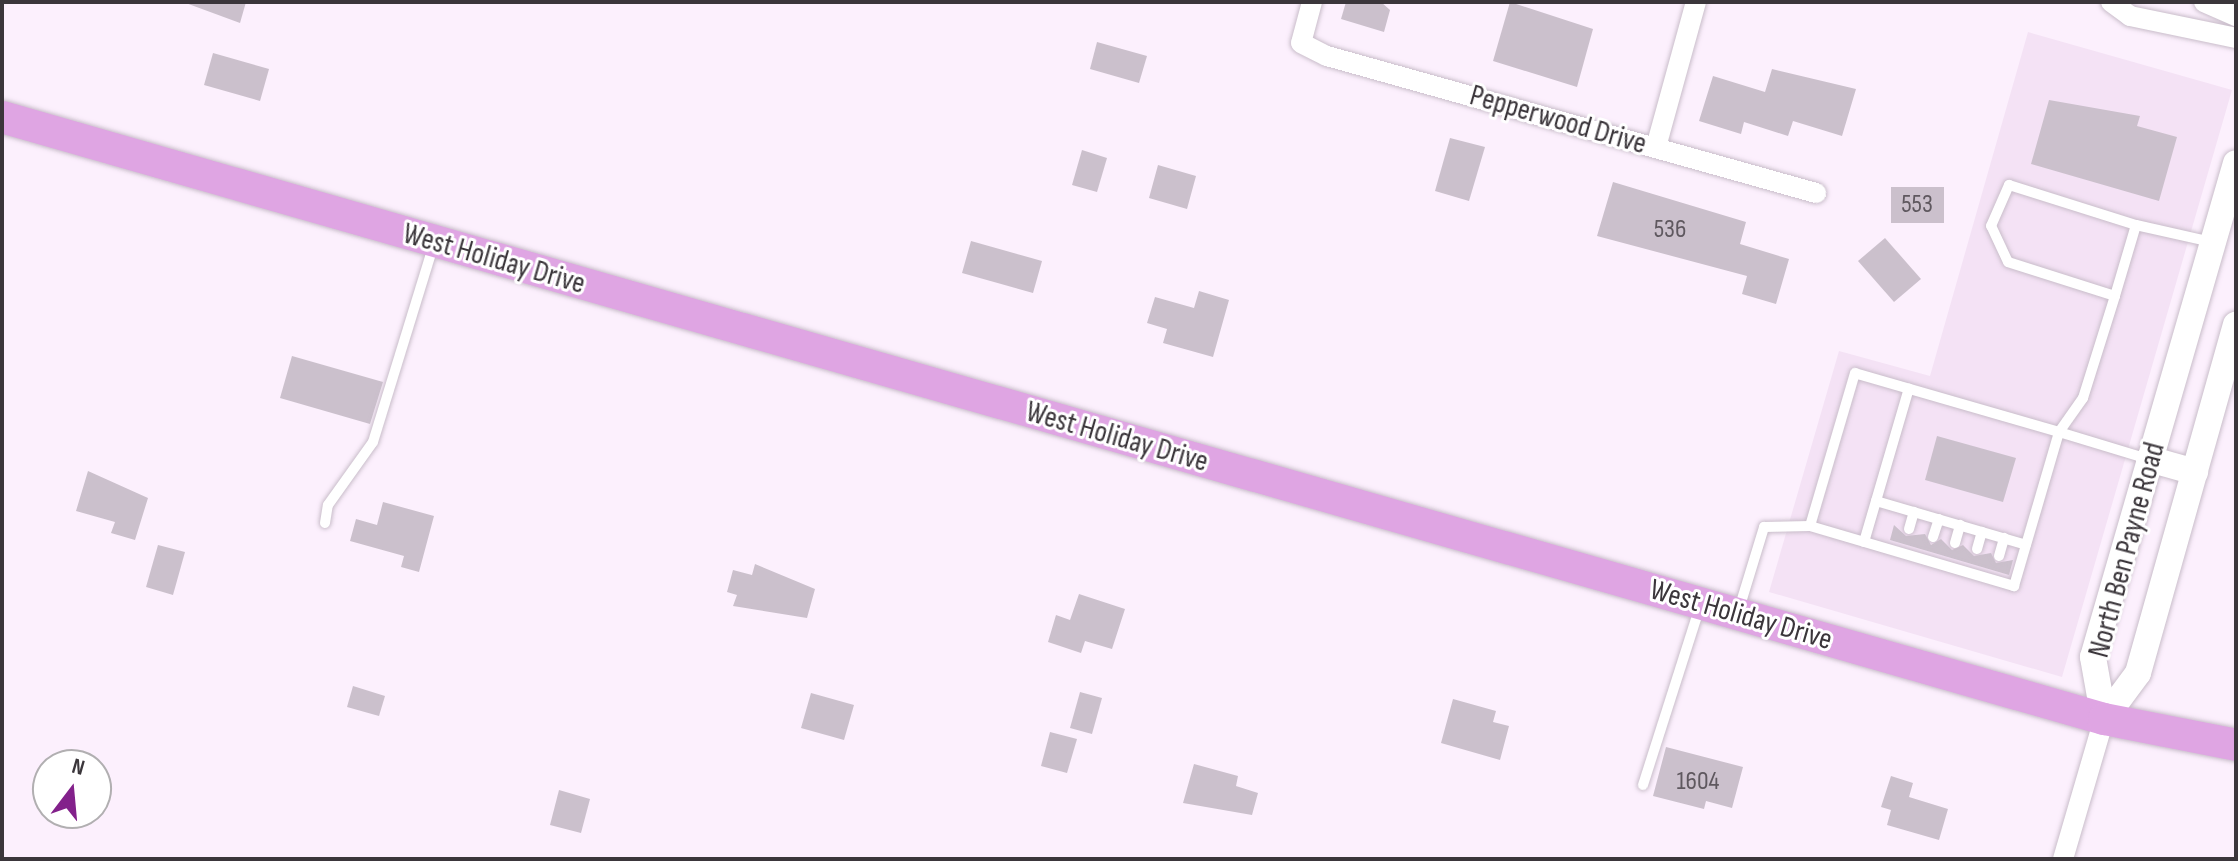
<!DOCTYPE html>
<html>
<head>
<meta charset="utf-8">
<style>
	body { margin:0 }
	#map { position:relative; width:2238px; height:861px; overflow:hidden; background:#fcf0fd; font-family:"Sofia Sans Condensed",sans-serif }
	div>[style] { position:absolute }
	[style*='--x'] { left:calc(var(--x)*1px); top:calc(var(--y)*1px); width:calc(var(--w)*1px); rotate:calc(var(--a)*1deg) }
	.built>* { inset:0; background:#f4e2f5 }
	.building>* { inset:0; background:#cbc0cc }
	.roads { filter:drop-shadow(0 0 2px #c9bdca) drop-shadow(0 0 2px #c9bdca) }
	.service>* { height:10px; margin:-5px; padding:0 5px; transform-origin:5px; border-radius:5px; background:#fff }
	.minor>* { height:20px; margin:-10px; padding:0 10px; transform-origin:10px; border-radius:10px; background:#fff }
	.tertiary>* { height:26px; margin:-13px; padding:0 13px; transform-origin:13px; border-radius:13px; background:#fff }
	.primary>* { height:32px; margin:-16px; padding:0 16px; transform-origin:16px; border-radius:16px; background:#dfa5e3 }
	span { translate:-50% -50%; white-space:nowrap; text-align:center; line-height:1.15; -webkit-text-stroke:6px #fff; paint-order:stroke }
	.number-label { font-size:26px; color:#5f585f }
	.number-label span { -webkit-text-stroke-width:0 }
	.street-label { font-size:30px; color:#3b363b }
	.frame { position:absolute; inset:0; border:4px solid #3b363b; pointer-events:none }
	.north { position:absolute; left:32px; top:749px; width:80px; height:80px; box-sizing:border-box; background:#fff; border:2px solid #b1afb1; border-radius:50%; rotate:16deg; font-size:22px; font-weight:700; line-height:32px; text-align:center; color:#3b363b }
	.north::after { content:''; display:block; margin:auto; width:28px; height:36px; background:#83218b; clip-path:polygon(50% 0,100% 100%,50% 72%,0 100%) }
</style>
</head>
<body>
<div id="map">
	<div class="built">
		<i style="clip-path:polygon(2028px 32px,2232px 90px,2062px 677px,1769px 592px,1839px 351px,1930px 376px)"></i>
	</div>
	<div class="building">
		<i style="clip-path:polygon(183px 2px,246px 2px,240px 23px)"></i>
		<i style="clip-path:polygon(1346px 2px,1381px 2px,1390px 10px,1384px 32px,1341px 19px)"></i>
		<i style="clip-path:polygon(1510px 2px,1593px 29px,1577px 87px,1493px 61px)"></i>
		<i style="clip-path:polygon(1097px 42px,1147px 56px,1139px 83px,1090px 69px)"></i>
		<i style="clip-path:polygon(213px 53px,269px 69px,260px 101px,204px 85px)"></i>
		<i style="clip-path:polygon(1772px 69px,1856px 89px,1842px 136px,1793px 121px,1788px 136px,1744px 122px,1741px 134px,1699px 121px,1713px 76px,1765px 92px)"></i>
		<i style="clip-path:polygon(2049px 100px,2140px 116px,2137px 126px,2177px 137px,2159px 201px,2031px 164px)"></i>
		<i style="clip-path:polygon(1450px 138px,1485px 147px,1469px 201px,1435px 191px)"></i>
		<i style="clip-path:polygon(1082px 150px,1107px 158px,1097px 192px,1072px 185px)"></i>
		<i style="clip-path:polygon(1158px 165px,1196px 176px,1187px 209px,1149px 198px)"></i>
		<i style="clip-path:polygon(1613px 182px,1746px 222px,1740px 244px,1789px 259px,1776px 304px,1742px 294px,1747px 276px,1597px 236px)"></i>
		<i style="clip-path:polygon(1891px 187px,1944px 187px,1944px 223px,1891px 223px)"></i>
		<i style="clip-path:polygon(1885px 238px,1921px 279px,1894px 302px,1858px 261px)"></i>
		<i style="clip-path:polygon(971px 241px,1042px 261px,1033px 293px,962px 273px)"></i>
		<i style="clip-path:polygon(1199px 291px,1229px 300px,1213px 357px,1163px 343px,1167px 329px,1147px 323px,1155px 297px,1194px 308px)"></i>
		<i style="clip-path:polygon(292px 356px,383px 382px,370px 424px,280px 398px)"></i>
		<i style="clip-path:polygon(1937px 436px,2016px 458px,2003px 502px,1925px 480px)"></i>
		<i style="clip-path:polygon(88px 471px,148px 498px,135px 540px,111px 533px,115px 522px,76px 511px)"></i>
		<i style="clip-path:polygon(383px 502px,434px 516px,419px 572px,401px 567px,404px 556px,350px 541px,356px 519px,377px 525px)"></i>
		<i style="clip-path:polygon(1894px 525px,1906px 536px,1925px 534px,1931px 545px,1941px 539px,1952px 550px,1963px 545px,1974px 556px,1991px 553px,1996px 563px,2013px 560px,2009px 575px,1890px 540px)"></i>
		<i style="clip-path:polygon(158px 545px,185px 552px,173px 595px,146px 587px)"></i>
		<i style="clip-path:polygon(755px 564px,815px 589px,807px 618px,733px 606px,737px 595px,727px 592px,733px 570px,752px 575px)"></i>
		<i style="clip-path:polygon(1079px 594px,1125px 609px,1112px 649px,1085px 641px,1081px 653px,1048px 642px,1056px 615px,1070px 620px)"></i>
		<i style="clip-path:polygon(353px 686px,385px 696px,379px 716px,347px 707px)"></i>
		<i style="clip-path:polygon(1080px 692px,1102px 698px,1092px 734px,1070px 728px)"></i>
		<i style="clip-path:polygon(811px 693px,854px 705px,844px 740px,801px 728px)"></i>
		<i style="clip-path:polygon(1453px 699px,1496px 711px,1493px 722px,1509px 726px,1500px 760px,1441px 743px)"></i>
		<i style="clip-path:polygon(1050px 732px,1077px 739px,1067px 773px,1041px 766px)"></i>
		<i style="clip-path:polygon(1666px 747px,1743px 767px,1732px 808px,1706px 801px,1704px 809px,1653px 796px)"></i>
		<i style="clip-path:polygon(1194px 764px,1238px 776px,1236px 786px,1258px 793px,1252px 815px,1183px 803px)"></i>
		<i style="clip-path:polygon(1891px 776px,1913px 783px,1909px 797px,1948px 809px,1939px 840px,1887px 825px,1891px 810px,1881px 807px)"></i>
		<i style="clip-path:polygon(559px 790px,590px 799px,581px 833px,550px 825px)"></i>
	</div>
	<div class="roads">
		<div class="service">
			<i style="--x:2136;--y:225;--w:78;--a:12.6"></i>
			<i style="--x:2115;--y:296;--w:112;--a:-162.4"></i>
			<i style="--x:2008;--y:262;--w:40;--a:-115"></i>
			<i style="--x:1991;--y:226;--w:45;--a:-66.3"></i>
			<i style="--x:2009;--y:185;--w:133;--a:17.5"></i>
			<i style="--x:2136;--y:225;--w:74;--a:106.5"></i>
			<i style="--x:2115;--y:296;--w:107;--a:107.4"></i>
			<i style="--x:2083;--y:398;--w:42;--a:125.2"></i>
			<i style="--x:2059;--y:432;--w:93;--a:16.9"></i>
			<i style="--x:1876;--y:501;--w:156;--a:16.3"></i>
			<i style="--x:325;--y:523;--w:18;--a:-81"></i>
			<i style="--x:328;--y:505;--w:77;--a:-54.5"></i>
			<i style="--x:373;--y:442;--w:207;--a:-72.9"></i>
			<i style="--x:1909;--y:529;--w:18;--a:-74"></i>
			<i style="--x:1933;--y:537;--w:19;--a:-72"></i>
			<i style="--x:1864;--y:542;--w:160;--a:-73.7"></i>
			<i style="--x:1955;--y:543;--w:19;--a:-74"></i>
			<i style="--x:1977;--y:549;--w:18;--a:-74"></i>
			<i style="--x:1999;--y:556;--w:19;--a:-74"></i>
			<i style="--x:1739;--y:609;--w:86;--a:-73"></i>
			<i style="--x:1764;--y:527;--w:46;--a:-1.2"></i>
			<i style="--x:1810;--y:526;--w:213;--a:16.4"></i>
			<i style="--x:2014;--y:586;--w:160;--a:-73.7"></i>
			<i style="--x:2059;--y:432;--w:212;--a:-163.9"></i>
			<i style="--x:1855;--y:373;--w:159;--a:106.4"></i>
			<i style="--x:1643;--y:785;--w:188;--a:-72.3"></i>
		</div>
		<div class="minor">
			<i style="--x:1312;--y:2;--w:42;--a:105"></i>
			<i style="--x:1301;--y:43;--w:29;--a:27"></i>
			<i style="--x:1327;--y:56;--w:508;--a:15.65"></i>
			<i style="--x:2111;--y:2;--w:24;--a:36"></i>
			<i style="--x:2130;--y:16;--w:108;--a:11.7"></i>
			<i style="--x:2204;--y:2;--w:35;--a:24"></i>
			<i style="--x:1656;--y:147;--w:150;--a:-74.6"></i>
			<i style="--x:2063;--y:859;--w:146;--a:-73.7"></i>
		</div>
		<div class="tertiary">
			<i style="--x:2149;--y:459;--w:48;--a:15.8"></i>
			<i style="--x:2104;--y:719;--w:63;--a:-100.1"></i>
			<i style="--x:2093;--y:657;--w:514;--a:-73.86"></i>
			<i style="--x:2104;--y:719;--w:57;--a:-53.5"></i>
			<i style="--x:2138;--y:673;--w:362;--a:-74.3"></i>
		</div>
		<div class="primary">
			<i style="--x:2;--y:117;--w:2187;--a:15.98"></i>
			<i style="--x:2104;--y:719;--w:135;--a:11.1"></i>
		</div>
	</div>
	<div class="number-label">
		<span style="left:1917px;top:205px">553</span>
		<span style="left:1670px;top:230px">536</span>
		<span style="left:1698px;top:782px">1604</span>
	</div>
	<div class="street-label">
		<span style="left:1558px;top:120px;rotate:16deg">Pepperwood Drive</span>
		<span style="left:494px;top:259px;rotate:16deg">West Holiday Drive</span>
		<span style="left:1117px;top:437px;rotate:16deg">West Holiday Drive</span>
		<span style="left:2127px;top:550px;rotate:-75deg">North Ben Payne Road</span>
		<span style="left:1741px;top:615px;rotate:16deg">West Holiday Drive</span>
	</div>
	<div class="frame"></div>
	<div class="north">N</div>
</div>
</body>
</html>
